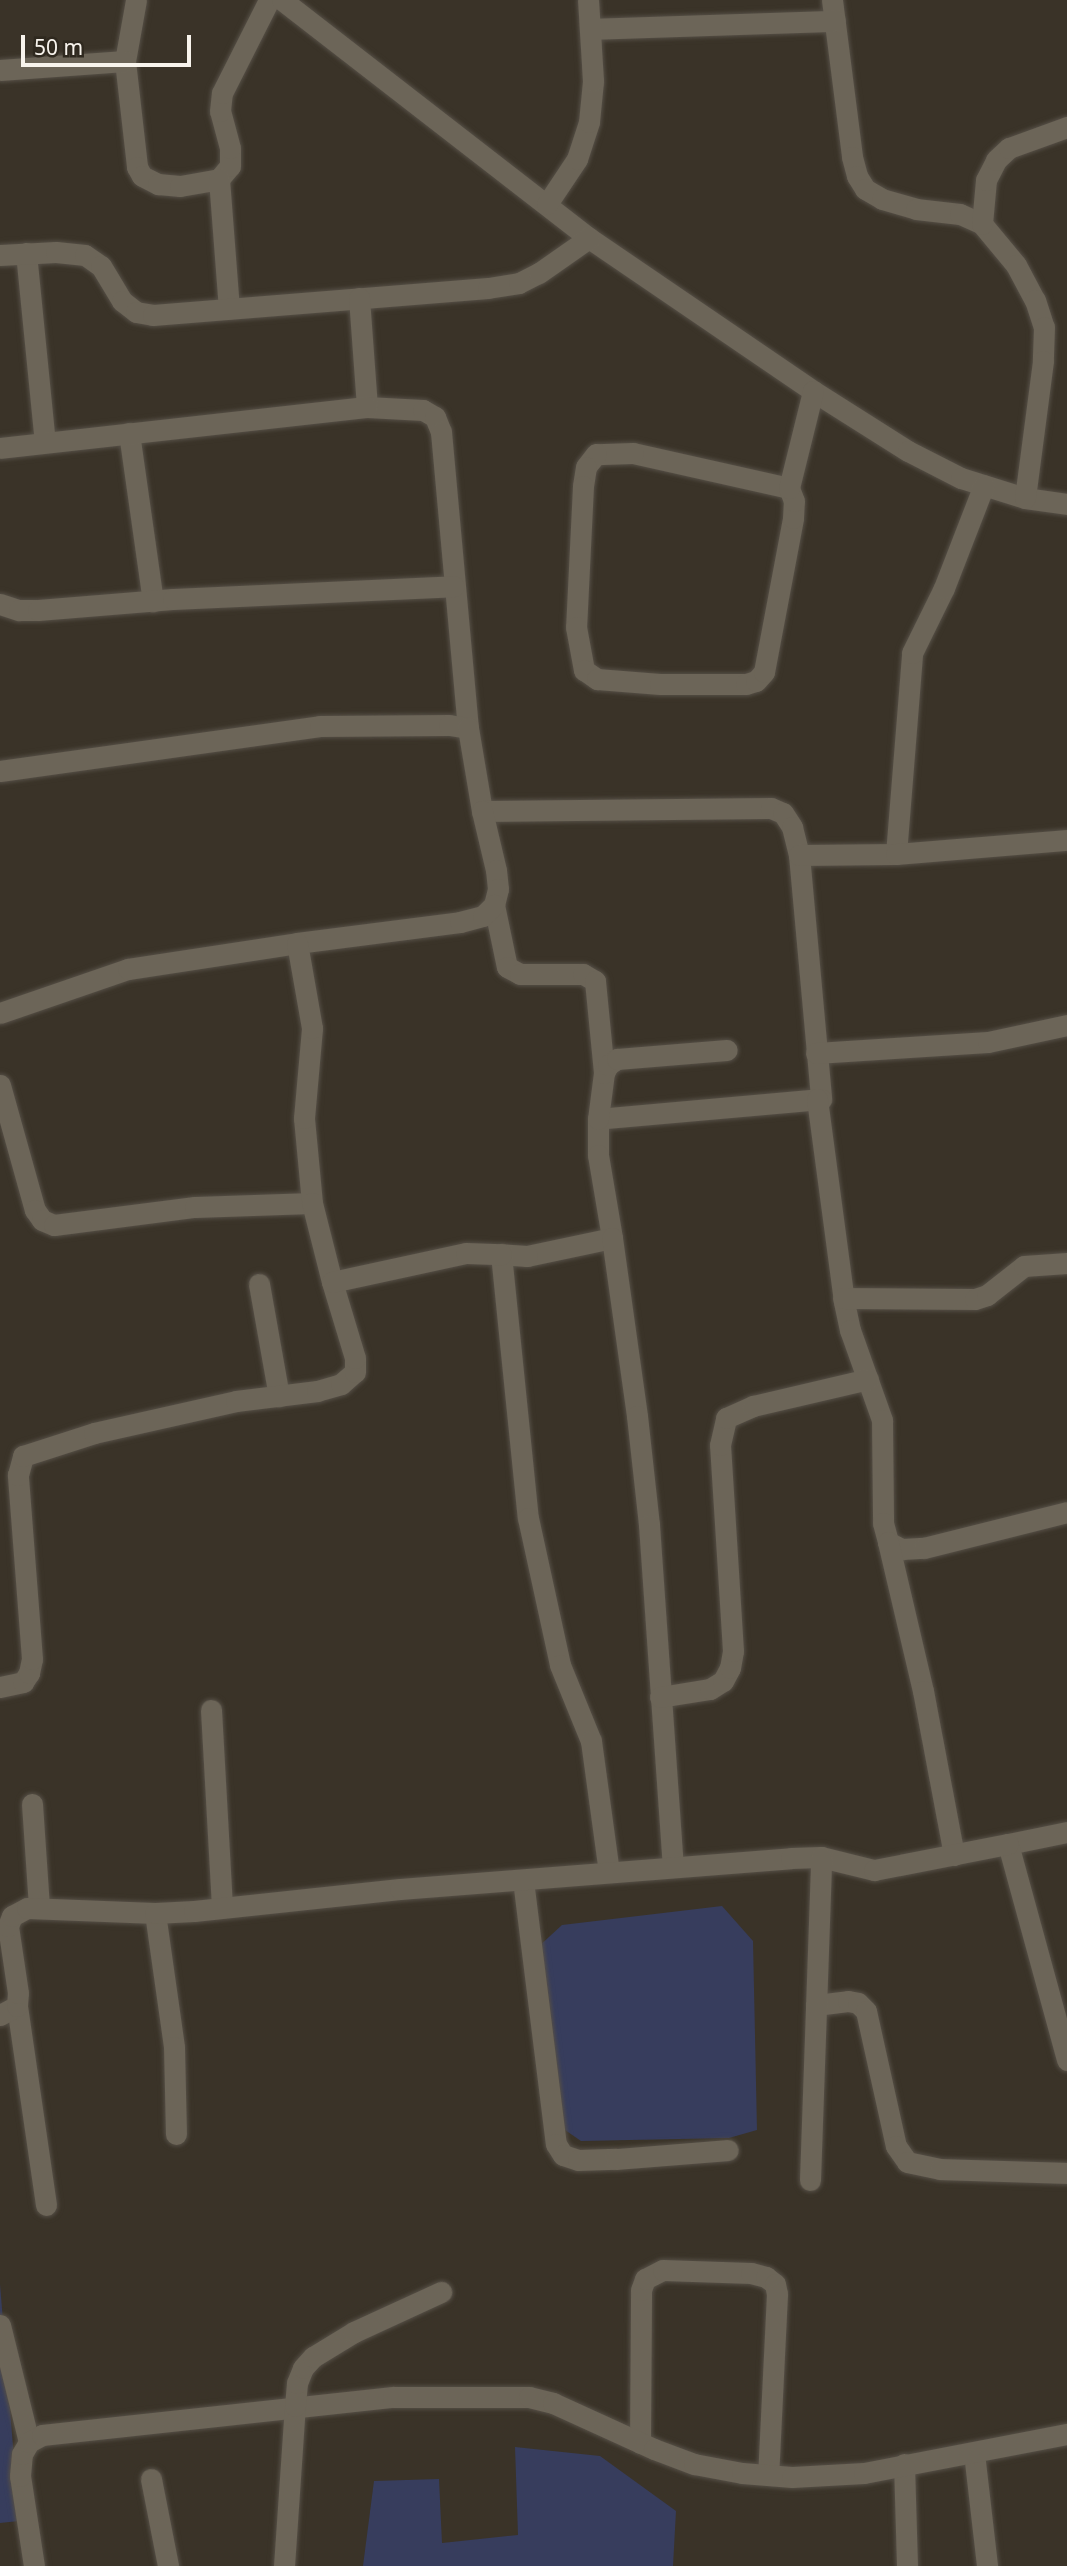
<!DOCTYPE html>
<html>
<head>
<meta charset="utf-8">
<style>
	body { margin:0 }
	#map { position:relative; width:1067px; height:2566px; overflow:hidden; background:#3a3328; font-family:"Noto Sans",sans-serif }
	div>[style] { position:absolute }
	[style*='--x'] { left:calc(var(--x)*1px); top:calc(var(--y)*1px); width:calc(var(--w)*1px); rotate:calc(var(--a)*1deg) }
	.green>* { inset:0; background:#373d5d }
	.roads { filter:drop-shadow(0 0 2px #554f46) drop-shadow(0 0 2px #554f46) }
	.minor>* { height:21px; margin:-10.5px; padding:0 10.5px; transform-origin:10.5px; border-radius:10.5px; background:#6c6558 }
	span { translate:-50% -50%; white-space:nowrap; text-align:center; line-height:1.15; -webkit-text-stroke:6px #2f291f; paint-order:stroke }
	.scale { position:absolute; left:21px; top:35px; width:170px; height:32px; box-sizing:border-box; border:4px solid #f8f4ed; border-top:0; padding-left:9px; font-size:21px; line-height:24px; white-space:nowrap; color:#f8f4ed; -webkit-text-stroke:5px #2f291f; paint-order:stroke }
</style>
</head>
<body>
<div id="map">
	<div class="green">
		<i style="clip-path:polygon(722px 1906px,753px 1941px,757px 2130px,729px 2138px,581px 2141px,549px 2119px,537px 1948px,562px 1925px)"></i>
		<i style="clip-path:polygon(0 2284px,19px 2521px,0 2523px)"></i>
		<i style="clip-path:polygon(515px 2447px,600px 2456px,676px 2511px,673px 2566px,363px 2566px,374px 2481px,439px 2479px,442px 2543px,518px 2535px)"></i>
	</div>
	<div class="roads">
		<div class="minor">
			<i style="--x:136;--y:0;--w:62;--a:100.2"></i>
			<i style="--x:125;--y:61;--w:107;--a:83.5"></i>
			<i style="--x:137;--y:167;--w:10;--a:61"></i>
			<i style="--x:142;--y:176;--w:18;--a:27"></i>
			<i style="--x:158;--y:184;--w:22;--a:5"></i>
			<i style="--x:180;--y:186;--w:40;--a:-10"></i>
			<i style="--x:219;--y:179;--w:17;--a:-50"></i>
			<i style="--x:230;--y:166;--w:18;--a:-90"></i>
			<i style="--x:230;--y:148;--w:38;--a:-105"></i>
			<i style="--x:220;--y:111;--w:18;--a:-84"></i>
			<i style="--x:222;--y:93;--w:104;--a:-63.2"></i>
			<i style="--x:282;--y:0;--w:388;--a:37.8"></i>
			<i style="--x:589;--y:238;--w:271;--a:34.3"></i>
			<i style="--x:813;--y:391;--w:112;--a:32.3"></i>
			<i style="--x:908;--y:451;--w:59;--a:27"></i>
			<i style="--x:961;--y:478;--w:67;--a:17.4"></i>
			<i style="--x:1025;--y:498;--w:42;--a:8.1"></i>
			<i style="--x:832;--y:0;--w:158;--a:82.7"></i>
			<i style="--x:852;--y:157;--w:20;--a:75"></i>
			<i style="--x:857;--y:176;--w:15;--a:58"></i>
			<i style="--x:865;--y:189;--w:20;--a:30"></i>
			<i style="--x:882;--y:199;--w:35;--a:16"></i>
			<i style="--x:916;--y:209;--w:44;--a:6.5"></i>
			<i style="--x:960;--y:214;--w:24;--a:24"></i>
			<i style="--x:982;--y:224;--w:53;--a:50.3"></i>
			<i style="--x:1016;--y:265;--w:40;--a:62"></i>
			<i style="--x:1035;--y:300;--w:28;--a:72"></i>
			<i style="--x:1044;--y:327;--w:34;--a:92"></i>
			<i style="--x:1043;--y:361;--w:138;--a:97.5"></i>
			<i style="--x:591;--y:29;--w:244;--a:-1.9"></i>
			<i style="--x:0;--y:70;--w:125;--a:-4.1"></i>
			<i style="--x:219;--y:179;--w:130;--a:85.6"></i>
			<i style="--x:547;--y:204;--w:54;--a:-56.3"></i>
			<i style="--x:577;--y:159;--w:39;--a:-72"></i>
			<i style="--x:589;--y:122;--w:41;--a:-84.4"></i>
			<i style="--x:593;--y:81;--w:81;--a:-93.5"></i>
			<i style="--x:982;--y:224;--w:44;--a:-84.8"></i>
			<i style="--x:986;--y:180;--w:22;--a:-63"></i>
			<i style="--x:996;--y:160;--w:18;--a:-43"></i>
			<i style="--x:1009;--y:148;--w:62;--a:-19.9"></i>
			<i style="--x:26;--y:253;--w:190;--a:84.3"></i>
			<i style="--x:0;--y:255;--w:56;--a:-3.1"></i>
			<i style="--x:56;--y:252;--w:29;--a:6"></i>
			<i style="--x:85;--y:255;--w:19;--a:35"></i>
			<i style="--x:101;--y:266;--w:41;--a:59"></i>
			<i style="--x:122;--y:301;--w:18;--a:38"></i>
			<i style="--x:136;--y:312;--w:17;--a:10"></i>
			<i style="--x:153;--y:315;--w:336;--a:-4.6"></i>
			<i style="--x:488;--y:288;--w:31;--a:-9"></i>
			<i style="--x:519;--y:283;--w:22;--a:-27"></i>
			<i style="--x:539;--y:273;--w:61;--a:-35"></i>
			<i style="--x:359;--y:298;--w:109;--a:85.8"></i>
			<i style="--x:367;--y:407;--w:56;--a:3.1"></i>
			<i style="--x:423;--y:410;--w:14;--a:30"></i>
			<i style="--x:435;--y:417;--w:16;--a:68"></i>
			<i style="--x:441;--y:432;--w:297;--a:84.8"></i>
			<i style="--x:129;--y:433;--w:170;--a:81.9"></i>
			<i style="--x:0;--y:448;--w:369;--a:-6.4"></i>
			<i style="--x:789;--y:488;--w:160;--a:-167.4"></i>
			<i style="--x:633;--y:453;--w:37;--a:178"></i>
			<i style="--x:596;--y:454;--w:16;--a:128"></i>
			<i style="--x:586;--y:467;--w:19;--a:99"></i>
			<i style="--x:583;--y:486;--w:141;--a:92.8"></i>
			<i style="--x:576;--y:627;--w:44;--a:79.5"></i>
			<i style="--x:584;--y:670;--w:16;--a:35"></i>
			<i style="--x:597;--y:679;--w:63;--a:4.5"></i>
			<i style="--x:660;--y:684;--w:86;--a:0"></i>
			<i style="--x:746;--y:684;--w:10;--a:-17"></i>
			<i style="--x:756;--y:681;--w:12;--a:-48"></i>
			<i style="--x:764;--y:672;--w:157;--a:-79.3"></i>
			<i style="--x:793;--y:518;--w:17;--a:-87"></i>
			<i style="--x:794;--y:501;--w:14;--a:-111"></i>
			<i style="--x:789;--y:488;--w:100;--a:-76.1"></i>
			<i style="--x:0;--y:604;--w:20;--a:18"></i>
			<i style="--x:19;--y:610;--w:19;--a:0"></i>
			<i style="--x:38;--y:610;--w:135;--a:-4.7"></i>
			<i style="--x:173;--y:599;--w:281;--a:-2.6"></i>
			<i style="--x:0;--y:771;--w:323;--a:-8"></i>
			<i style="--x:320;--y:726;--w:129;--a:-0.4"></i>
			<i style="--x:449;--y:725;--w:19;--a:9"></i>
			<i style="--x:468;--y:728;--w:84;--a:80.4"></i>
			<i style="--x:482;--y:811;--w:289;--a:-0.6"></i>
			<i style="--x:771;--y:808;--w:13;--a:23"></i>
			<i style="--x:783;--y:813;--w:17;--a:57"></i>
			<i style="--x:792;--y:827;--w:29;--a:76"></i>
			<i style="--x:799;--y:855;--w:245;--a:84.8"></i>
			<i style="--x:821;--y:1099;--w:224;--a:174.9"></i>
			<i style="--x:598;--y:1119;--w:36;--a:90"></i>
			<i style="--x:598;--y:1155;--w:84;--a:80.4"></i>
			<i style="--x:612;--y:1238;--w:87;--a:168"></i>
			<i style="--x:527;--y:1256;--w:26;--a:-176"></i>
			<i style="--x:501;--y:1254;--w:265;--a:84.2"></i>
			<i style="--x:528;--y:1518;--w:150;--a:77.7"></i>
			<i style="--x:560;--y:1665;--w:82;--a:67.8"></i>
			<i style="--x:591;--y:1741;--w:132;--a:82.2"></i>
			<i style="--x:482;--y:811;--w:61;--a:76.7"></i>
			<i style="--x:496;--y:870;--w:19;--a:84"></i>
			<i style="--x:498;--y:889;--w:16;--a:104"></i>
			<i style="--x:494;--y:905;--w:63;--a:78.2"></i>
			<i style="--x:507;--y:967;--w:15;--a:28"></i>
			<i style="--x:520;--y:974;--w:63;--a:0"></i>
			<i style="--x:583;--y:974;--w:14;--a:30"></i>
			<i style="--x:595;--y:981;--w:92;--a:84.4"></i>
			<i style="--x:896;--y:854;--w:202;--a:-85.4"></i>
			<i style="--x:912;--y:653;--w:72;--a:-63.8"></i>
			<i style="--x:944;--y:588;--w:110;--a:-68.8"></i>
			<i style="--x:799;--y:855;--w:97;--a:-0.6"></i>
			<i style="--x:896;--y:854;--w:172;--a:-4.7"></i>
			<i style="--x:0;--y:1013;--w:135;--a:-19"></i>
			<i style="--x:128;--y:969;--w:171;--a:-8.7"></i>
			<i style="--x:297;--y:943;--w:164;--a:-7.3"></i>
			<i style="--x:460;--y:922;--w:24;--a:-15"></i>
			<i style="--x:483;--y:916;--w:16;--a:-45"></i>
			<i style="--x:816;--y:1053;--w:172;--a:-3.7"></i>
			<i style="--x:988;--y:1042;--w:81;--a:-12.1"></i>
			<i style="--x:0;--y:1085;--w:130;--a:74.4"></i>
			<i style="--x:35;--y:1210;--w:12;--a:55"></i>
			<i style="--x:42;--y:1220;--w:13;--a:23"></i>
			<i style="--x:54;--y:1225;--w:142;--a:-7.3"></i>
			<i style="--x:195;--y:1207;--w:117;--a:-2"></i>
			<i style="--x:312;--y:1203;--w:85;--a:-95.4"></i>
			<i style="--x:304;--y:1118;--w:90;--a:-84.9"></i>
			<i style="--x:312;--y:1028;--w:86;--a:-100"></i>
			<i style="--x:817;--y:1099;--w:205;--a:82.4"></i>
			<i style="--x:844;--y:1302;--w:29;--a:78"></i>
			<i style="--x:850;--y:1330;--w:96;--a:70.4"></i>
			<i style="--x:882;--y:1420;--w:103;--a:89.4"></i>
			<i style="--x:883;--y:1523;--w:20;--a:75"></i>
			<i style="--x:888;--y:1542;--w:16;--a:27"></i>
			<i style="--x:902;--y:1549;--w:22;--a:-3"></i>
			<i style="--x:924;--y:1548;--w:147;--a:-14.1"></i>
			<i style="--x:598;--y:1119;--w:46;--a:-82.6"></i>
			<i style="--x:604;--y:1073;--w:9;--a:-63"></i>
			<i style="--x:608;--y:1065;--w:11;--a:-34"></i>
			<i style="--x:617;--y:1059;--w:110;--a:-4.7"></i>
			<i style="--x:312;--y:1203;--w:81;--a:75.8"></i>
			<i style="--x:612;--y:1238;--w:180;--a:82"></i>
			<i style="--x:637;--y:1416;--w:110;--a:83.7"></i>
			<i style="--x:649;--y:1525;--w:342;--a:86"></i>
			<i style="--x:259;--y:1284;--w:114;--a:79.9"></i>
			<i style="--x:843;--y:1298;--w:132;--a:0.4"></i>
			<i style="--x:975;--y:1299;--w:13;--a:-18"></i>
			<i style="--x:987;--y:1295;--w:47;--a:-38.1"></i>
			<i style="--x:1024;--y:1266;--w:43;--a:-4"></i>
			<i style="--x:888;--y:1542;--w:153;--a:76.8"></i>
			<i style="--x:923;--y:1691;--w:167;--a:79.3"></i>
			<i style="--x:0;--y:1687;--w:24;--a:-12"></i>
			<i style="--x:23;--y:1682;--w:11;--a:-56"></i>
			<i style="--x:29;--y:1673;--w:14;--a:-78"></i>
			<i style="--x:32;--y:1659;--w:185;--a:-94.4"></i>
			<i style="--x:18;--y:1475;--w:20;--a:-75"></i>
			<i style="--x:23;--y:1456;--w:75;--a:-17.9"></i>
			<i style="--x:94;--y:1433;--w:146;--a:-12.7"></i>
			<i style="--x:236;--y:1401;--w:82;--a:-7"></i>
			<i style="--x:317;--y:1391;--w:25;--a:-16"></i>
			<i style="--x:341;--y:1384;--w:18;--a:-41"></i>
			<i style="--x:355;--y:1372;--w:14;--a:-90"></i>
			<i style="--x:355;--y:1358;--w:79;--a:-106.8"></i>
			<i style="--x:332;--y:1282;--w:137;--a:-12.2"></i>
			<i style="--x:466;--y:1253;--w:35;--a:2"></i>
			<i style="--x:660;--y:1697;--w:51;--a:-9.1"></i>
			<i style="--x:710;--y:1689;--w:15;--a:-32"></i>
			<i style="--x:723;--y:1681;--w:15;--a:-62"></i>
			<i style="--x:730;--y:1668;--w:17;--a:-80"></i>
			<i style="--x:733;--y:1651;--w:206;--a:-93.6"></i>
			<i style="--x:720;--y:1445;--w:28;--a:-77"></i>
			<i style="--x:726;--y:1418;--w:30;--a:-24"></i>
			<i style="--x:753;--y:1406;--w:118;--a:-13.2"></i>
			<i style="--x:211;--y:1710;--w:198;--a:86.8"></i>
			<i style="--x:32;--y:1804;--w:104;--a:86.1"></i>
			<i style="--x:1067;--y:1832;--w:60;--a:168.5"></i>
			<i style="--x:1008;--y:1844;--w:224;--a:74.7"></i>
			<i style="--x:523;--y:1880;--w:266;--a:82.9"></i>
			<i style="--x:556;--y:2144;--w:13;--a:58"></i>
			<i style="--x:563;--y:2155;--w:16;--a:18"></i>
			<i style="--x:578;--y:2160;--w:38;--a:-2"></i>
			<i style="--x:616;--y:2159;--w:112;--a:-4.6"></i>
			<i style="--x:155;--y:1913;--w:135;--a:81.9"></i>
			<i style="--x:174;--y:2047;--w:87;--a:88.7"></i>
			<i style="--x:816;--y:2005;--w:32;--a:-7"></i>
			<i style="--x:848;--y:2001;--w:10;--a:11"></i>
			<i style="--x:858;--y:2003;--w:11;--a:45"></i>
			<i style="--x:866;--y:2011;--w:138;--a:77.5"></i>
			<i style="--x:896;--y:2146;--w:19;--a:55"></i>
			<i style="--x:907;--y:2162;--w:34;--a:12"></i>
			<i style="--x:940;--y:2169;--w:127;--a:1.8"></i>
			<i style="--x:17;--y:2006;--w:201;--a:81.7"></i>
			<i style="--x:0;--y:2015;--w:19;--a:-28"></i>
			<i style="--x:17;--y:2006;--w:13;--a:-86"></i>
			<i style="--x:18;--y:1993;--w:68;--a:-98.5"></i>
			<i style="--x:8;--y:1926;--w:11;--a:-68"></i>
			<i style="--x:12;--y:1916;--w:17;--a:-28"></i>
			<i style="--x:27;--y:1908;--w:128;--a:2.2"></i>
			<i style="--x:155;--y:1913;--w:39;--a:-3"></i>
			<i style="--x:194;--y:1911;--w:207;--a:-6.1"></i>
			<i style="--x:400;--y:1889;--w:392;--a:-4.5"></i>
			<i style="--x:791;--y:1858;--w:30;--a:-2"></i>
			<i style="--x:821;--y:1857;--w:55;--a:13.8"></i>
			<i style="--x:874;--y:1870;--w:136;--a:-11"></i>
			<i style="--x:810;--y:2180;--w:323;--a:-88"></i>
			<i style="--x:0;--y:2325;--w:121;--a:76.1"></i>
			<i style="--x:640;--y:2443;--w:153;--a:-89.6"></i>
			<i style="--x:641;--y:2290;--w:12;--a:-70"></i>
			<i style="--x:645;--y:2279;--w:20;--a:-27"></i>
			<i style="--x:663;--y:2270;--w:88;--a:2"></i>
			<i style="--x:751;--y:2273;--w:16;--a:15"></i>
			<i style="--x:766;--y:2277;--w:11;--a:38"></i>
			<i style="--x:775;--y:2284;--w:10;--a:79"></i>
			<i style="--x:777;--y:2294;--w:181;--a:92.8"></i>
			<i style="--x:974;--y:2453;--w:114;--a:83.4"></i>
			<i style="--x:904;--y:2464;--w:102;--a:88.3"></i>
			<i style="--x:151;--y:2479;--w:89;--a:78.9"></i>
			<i style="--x:34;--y:2566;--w:91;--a:-98.8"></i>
			<i style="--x:20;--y:2476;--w:22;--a:-85"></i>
			<i style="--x:22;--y:2454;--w:14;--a:-60"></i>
			<i style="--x:29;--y:2442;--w:15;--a:-28"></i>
			<i style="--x:42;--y:2435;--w:353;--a:-6.2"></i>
			<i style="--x:393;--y:2397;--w:136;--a:0"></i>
			<i style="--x:529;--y:2397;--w:25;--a:14"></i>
			<i style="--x:553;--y:2403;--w:111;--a:24.5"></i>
			<i style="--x:654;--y:2449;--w:43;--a:20.6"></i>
			<i style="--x:694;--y:2464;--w:49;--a:10.6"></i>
			<i style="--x:742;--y:2473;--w:50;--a:4.6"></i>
			<i style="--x:792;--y:2477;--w:72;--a:-3.2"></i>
			<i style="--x:864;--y:2473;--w:207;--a:-10.9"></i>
			<i style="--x:284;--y:2566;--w:160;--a:-86.1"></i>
			<i style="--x:295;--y:2406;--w:23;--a:-85"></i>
			<i style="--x:297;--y:2383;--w:16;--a:-68"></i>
			<i style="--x:303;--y:2368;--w:15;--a:-48"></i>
			<i style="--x:313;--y:2357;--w:48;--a:-31.4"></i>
			<i style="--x:354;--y:2332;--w:96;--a:-24.7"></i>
		</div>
	</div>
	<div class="scale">50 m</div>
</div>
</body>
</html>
